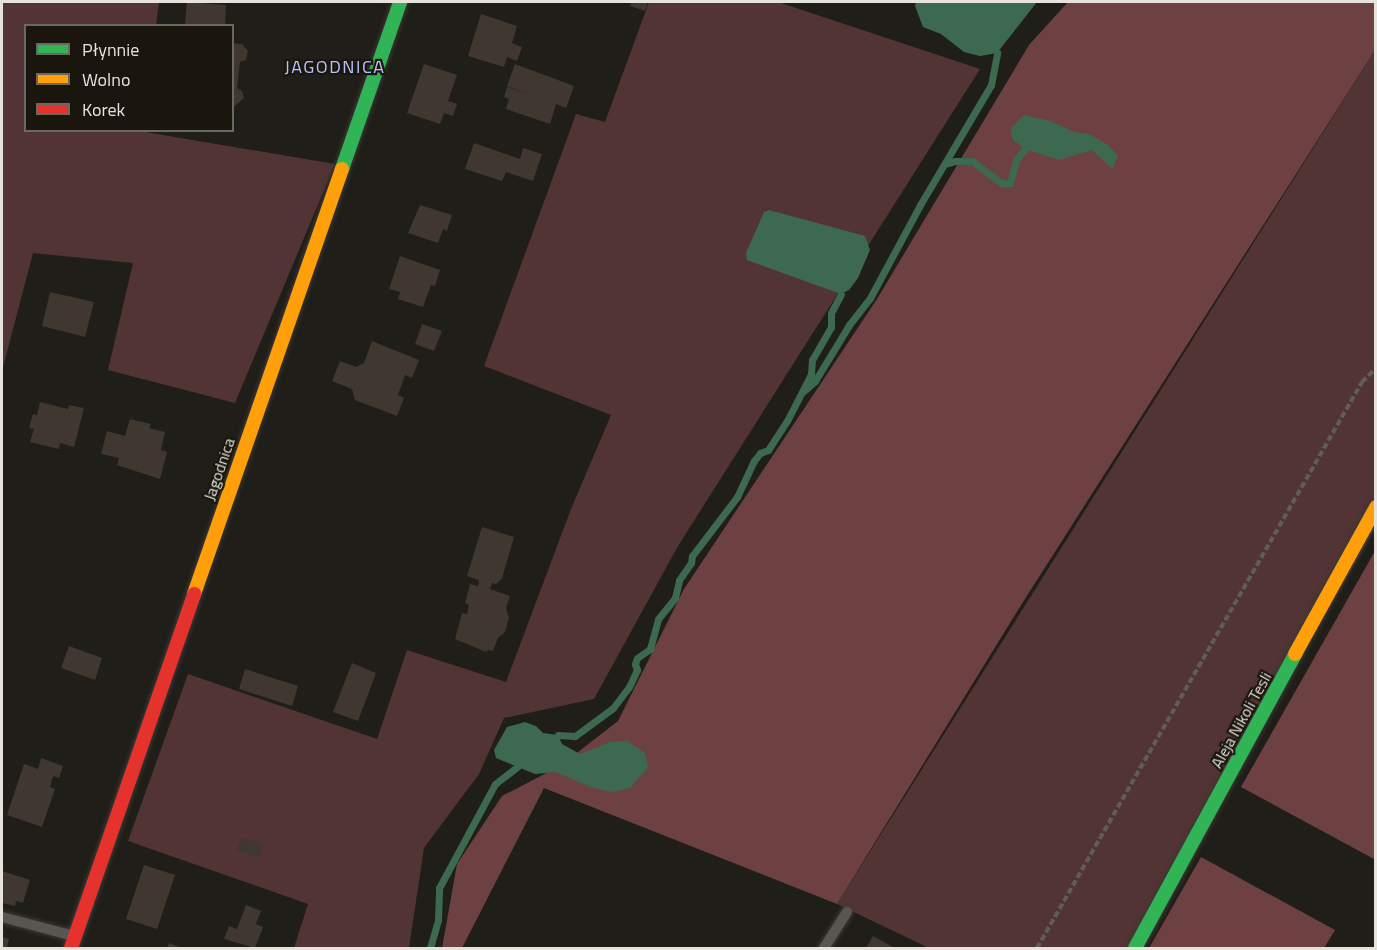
<!DOCTYPE html>
<html>
<head>
<meta charset="utf-8">
<style>
	body { margin:0 }
	#map { position:relative; width:1377px; height:950px; overflow:hidden; background:#201e19; font-family:"Titillium Web",sans-serif }
	div>[style] { position:absolute }
	[style*='--x'] { left:calc(var(--x)*1px); top:calc(var(--y)*1px); width:calc(var(--w)*1px); rotate:calc(var(--a)*1deg) }
	.green>* { inset:0; background:#533434 }
	.forest>* { inset:0; background:#6d4142 }
	.water>* { inset:0; background:#3d6950 }
	.stream>* { height:7px; margin:-3.5px; padding:0 3.5px; transform-origin:3.5px; border-radius:3.5px; background:#3d6950 }
	.building>* { inset:0; background:#3f3730 }
	.path>* { height:4px; margin-top:-2px; transform-origin:0; background:repeating-linear-gradient(90deg,#5e5d5a 0 6px,transparent 0 9px) }
	.roads { filter:drop-shadow(0 0 2px #3a3834) drop-shadow(0 0 2px #3a3834) }
	.lane>* { height:10px; margin:-5px; padding:0 5px; transform-origin:5px; border-radius:5px; background:#585652 }
	.fast>* { height:14px; margin:-7px; padding:0 7px; transform-origin:7px; border-radius:7px; background:#30b455 }
	.slow>* { height:14px; margin:-7px; padding:0 7px; transform-origin:7px; border-radius:7px; background:#ff9f0a }
	.jam>* { height:14px; margin:-7px; padding:0 7px; transform-origin:7px; border-radius:7px; background:#e5322d }
	span { translate:-50% -50%; white-space:nowrap; text-align:center; line-height:1.15; -webkit-text-stroke:4.5px #1a160d; paint-order:stroke }
	.street-label { font-size:16px; color:#e5e3dc }
	.neighbourhood-label { font-size:18px; color:#b7c3fb; letter-spacing:1.5px }
	.frame { position:absolute; inset:0; border:3px solid #e5e3dc; pointer-events:none }
	.legend { position:absolute; left:24px; top:24px; width:210px; height:108px; box-sizing:border-box; background:#1a160d; border:2px solid #6b6860; margin:0; padding:8px 10px; list-style:none; font-size:18px; color:#e5e3dc }
	.legend li { display:flex; align-items:center; gap:12px; height:30px }
	.legend b { width:30px; border:2px solid #6b6860 }
</style>
</head>
<body>
<div id="map">
	<div class="green">
		<i style="clip-path:polygon(2px 2px,159px 2px,156px 25px,26px 26px,26px 130px,139px 131px,335px 164px,235px 403px,108px 370px,133px 263px,33px 253px,2px 371px)"></i>
		<i style="clip-path:polygon(649px 2px,778px 2px,980px 69px,678px 546px,594px 699px,504px 718px,479px 774px,424px 848px,409px 948px,294px 948px,308px 904px,128px 841px,188px 674px,377px 739px,407px 650px,506px 682px,571px 509px,611px 415px,484px 366px,576px 114px,605px 122px)"></i>
		<i style="clip-path:polygon(1375px 50px,1375px 528px,1136px 948px,929px 948px,837px 904px)"></i>
	</div>
	<div class="forest">
		<i style="clip-path:polygon(1068px 2px,1375px 2px,1375px 50px,1023px 602px,837px 904px,544px 788px,462px 948px,442px 948px,457px 864px,502px 796px,560px 766px,618px 721px,684px 589px,877px 299px,1029px 45px)"></i>
		<i style="clip-path:polygon(1375px 551px,1376px 856px,1374px 859px,1241px 787px)"></i>
		<i style="clip-path:polygon(1201px 857px,1335px 930px,1324px 948px,1149px 948px)"></i>
	</div>
	<div class="water">
		<i style="clip-path:polygon(916px 2px,1037px 2px,997px 53px,980px 56px,964px 52px,941px 34px,923px 27px,915px 6px)"></i>
		<i style="clip-path:polygon(1024px 115px,1050px 121px,1074px 132px,1089px 134px,1108px 145px,1118px 156px,1112px 169px,1092px 150px,1059px 160px,1025px 149px,1012px 139px,1011px 128px)"></i>
		<i style="clip-path:polygon(769px 210px,865px 236px,870px 250px,858px 278px,849px 290px,841px 294px,747px 260px,746px 253px,764px 212px)"></i>
		<i style="clip-path:polygon(525px 722px,536px 726px,543px 733px,558px 735px,562px 744px,580px 754px,610px 742px,627px 741px,645px 753px,648px 767px,630px 788px,613px 792px,593px 788px,556px 772px,535px 774px,496px 758px,494px 750px,507px 727px)"></i>
	</div>
	<div class="stream">
		<i style="--x:945;--y:164;--w:10;--a:-17"></i>
		<i style="--x:955;--y:161;--w:17;--a:0"></i>
		<i style="--x:972;--y:161;--w:36;--a:37"></i>
		<i style="--x:1001;--y:183;--w:9;--a:0"></i>
		<i style="--x:1010;--y:183;--w:24;--a:-75"></i>
		<i style="--x:1016;--y:160;--w:14;--a:-51"></i>
		<i style="--x:804;--y:391;--w:15;--a:-42"></i>
		<i style="--x:815;--y:381;--w:66;--a:-58.7"></i>
		<i style="--x:849;--y:325;--w:34;--a:-52"></i>
		<i style="--x:870;--y:298;--w:106;--a:-61.7"></i>
		<i style="--x:920;--y:205;--w:139;--a:-59.4"></i>
		<i style="--x:991;--y:85;--w:33;--a:-79"></i>
		<i style="--x:558;--y:735;--w:17;--a:3"></i>
		<i style="--x:575;--y:736;--w:47;--a:-36.4"></i>
		<i style="--x:613;--y:708;--w:26;--a:-53"></i>
		<i style="--x:629;--y:687;--w:19;--a:-65"></i>
		<i style="--x:637;--y:670;--w:6;--a:-108"></i>
		<i style="--x:635;--y:664;--w:6;--a:-72"></i>
		<i style="--x:637;--y:658;--w:16;--a:-35"></i>
		<i style="--x:650;--y:649;--w:31;--a:-75"></i>
		<i style="--x:658;--y:619;--w:27;--a:-51"></i>
		<i style="--x:675;--y:598;--w:18;--a:-77"></i>
		<i style="--x:679;--y:580;--w:21;--a:-55"></i>
		<i style="--x:691;--y:563;--w:7;--a:-82"></i>
		<i style="--x:692;--y:556;--w:74;--a:-52.7"></i>
		<i style="--x:737;--y:497;--w:40;--a:-65"></i>
		<i style="--x:754;--y:461;--w:10;--a:-53"></i>
		<i style="--x:760;--y:453;--w:9;--a:-21"></i>
		<i style="--x:768;--y:450;--w:35;--a:-57"></i>
		<i style="--x:787;--y:421;--w:53;--a:-62.9"></i>
		<i style="--x:811;--y:374;--w:14;--a:-86"></i>
		<i style="--x:812;--y:360;--w:38;--a:-60"></i>
		<i style="--x:831;--y:327;--w:14;--a:-90"></i>
		<i style="--x:831;--y:313;--w:21;--a:-62"></i>
		<i style="--x:430;--y:948;--w:29;--a:-74"></i>
		<i style="--x:438;--y:920;--w:32;--a:-88"></i>
		<i style="--x:439;--y:888;--w:118;--a:-61.7"></i>
		<i style="--x:495;--y:784;--w:29;--a:-38"></i>
	</div>
	<div class="building">
		<i style="clip-path:polygon(187px 2px,226px 5px,225px 26px,185px 25px)"></i>
		<i style="clip-path:polygon(632px 2px,648px 2px,645px 11px,630px 6px)"></i>
		<i style="clip-path:polygon(481px 14px,517px 26px,512px 43px,522px 47px,517px 61px,507px 57px,504px 67px,468px 56px)"></i>
		<i style="clip-path:polygon(232px 43px,242px 44px,248px 51px,246px 60px,240px 62px,237px 88px,242px 91px,244px 98px,235px 106px,232px 106px)"></i>
		<i style="clip-path:polygon(424px 64px,457px 75px,448px 101px,457px 104px,453px 116px,444px 113px,440px 124px,407px 113px)"></i>
		<i style="clip-path:polygon(515px 64px,574px 86px,566px 108px,556px 104px,550px 124px,506px 109px,509px 99px,504px 97px,507px 87px,528px 94px,507px 86px)"></i>
		<i style="clip-path:polygon(474px 143px,520px 159px,523px 148px,542px 154px,533px 181px,506px 172px,502px 181px,465px 169px)"></i>
		<i style="clip-path:polygon(420px 205px,452px 215px,447px 231px,443px 229px,438px 243px,408px 233px)"></i>
		<i style="clip-path:polygon(400px 256px,440px 270px,435px 286px,431px 285px,423px 307px,398px 299px,400px 292px,389px 289px)"></i>
		<i style="clip-path:polygon(50px 292px,94px 302px,85px 337px,42px 326px)"></i>
		<i style="clip-path:polygon(422px 324px,442px 331px,434px 351px,415px 344px)"></i>
		<i style="clip-path:polygon(372px 341px,419px 360px,412px 378px,405px 375px,398px 395px,404px 398px,397px 416px,355px 400px,352px 389px,332px 381px,340px 361px,356px 367px,364px 363px)"></i>
		<i style="clip-path:polygon(40px 402px,68px 409px,69px 405px,84px 408px,74px 447px,60px 443px,59px 449px,30px 442px,34px 429px,29px 428px,33px 414px,37px 415px)"></i>
		<i style="clip-path:polygon(130px 419px,151px 424px,149px 428px,165px 432px,161px 450px,167px 452px,160px 479px,117px 465px,119px 458px,101px 454px,107px 431px,125px 436px)"></i>
		<i style="clip-path:polygon(482px 527px,514px 537px,502px 579px,496px 584px,492px 583px,490px 589px,510px 596px,506px 608px,509px 618px,505px 632px,498px 638px,493px 651px,488px 650px,486px 652px,455px 639px,462px 613px,467px 614px,469px 605px,465px 603px,470px 584px,478px 586px,479px 580px,467px 576px)"></i>
		<i style="clip-path:polygon(69px 646px,102px 658px,95px 680px,61px 668px)"></i>
		<i style="clip-path:polygon(352px 663px,376px 673px,358px 721px,333px 712px)"></i>
		<i style="clip-path:polygon(245px 669px,298px 686px,292px 706px,239px 689px)"></i>
		<i style="clip-path:polygon(41px 758px,63px 766px,59px 778px,53px 776px,50px 787px,55px 789px,42px 827px,7px 815px,24px 764px,38px 769px)"></i>
		<i style="clip-path:polygon(242px 837px,263px 845px,259px 858px,237px 850px)"></i>
		<i style="clip-path:polygon(144px 865px,175px 875px,157px 929px,126px 919px)"></i>
		<i style="clip-path:polygon(2px 871px,30px 880px,23px 903px,16px 901px,15px 906px,2px 903px)"></i>
		<i style="clip-path:polygon(246px 905px,261px 911px,256px 924px,263px 927px,255px 948px,224px 939px,229px 926px,237px 929px)"></i>
		<i style="clip-path:polygon(2px 931px,4px 932px,2px 937px,9px 939px,7px 948px,2px 948px)"></i>
		<i style="clip-path:polygon(873px 936px,895px 948px,866px 948px)"></i>
		<i style="clip-path:polygon(169px 943px,182px 948px,167px 948px)"></i>
	</div>
	<div class="path">
		<i style="--x:1037;--y:948;--w:653;--a:-60.14"></i>
		<i style="--x:1362;--y:382;--w:20;--a:-45"></i>
	</div>
	<div class="roads">
		<div class="lane">
			<i style="--x:2;--y:917;--w:74;--a:14.8"></i>
			<i style="--x:824;--y:948;--w:43;--a:-57.4"></i>
		</div>
		<div class="fast">
			<i style="--x:342;--y:169;--w:177;--a:-70.8"></i>
			<i style="--x:1135;--y:948;--w:335;--a:-61.4"></i>
		</div>
		<div class="slow">
			<i style="--x:194;--y:594;--w:450;--a:-70.8"></i>
			<i style="--x:1295;--y:654;--w:168;--a:-61.1"></i>
		</div>
		<div class="jam">
			<i style="--x:71;--y:948;--w:375;--a:-70.8"></i>
		</div>
	</div>
	<div class="street-label">
		<span style="left:219px;top:469px;rotate:-71deg">Jagodnica</span>
		<span style="left:1241px;top:720px;rotate:-61deg">Aleja Nikoli Tesli</span>
	</div>
	<div class="neighbourhood-label">
		<span style="left:335px;top:67px">JAGODNICA</span>
	</div>
	<div class="frame"></div>
	<ul class="legend">
	<li><b style="height:8px;background:#30b455"></b>Płynnie</li>
	<li><b style="height:8px;background:#ff9f0a"></b>Wolno</li>
	<li><b style="height:8px;background:#e5322d"></b>Korek</li>
	</ul>
</div>
</body>
</html>
